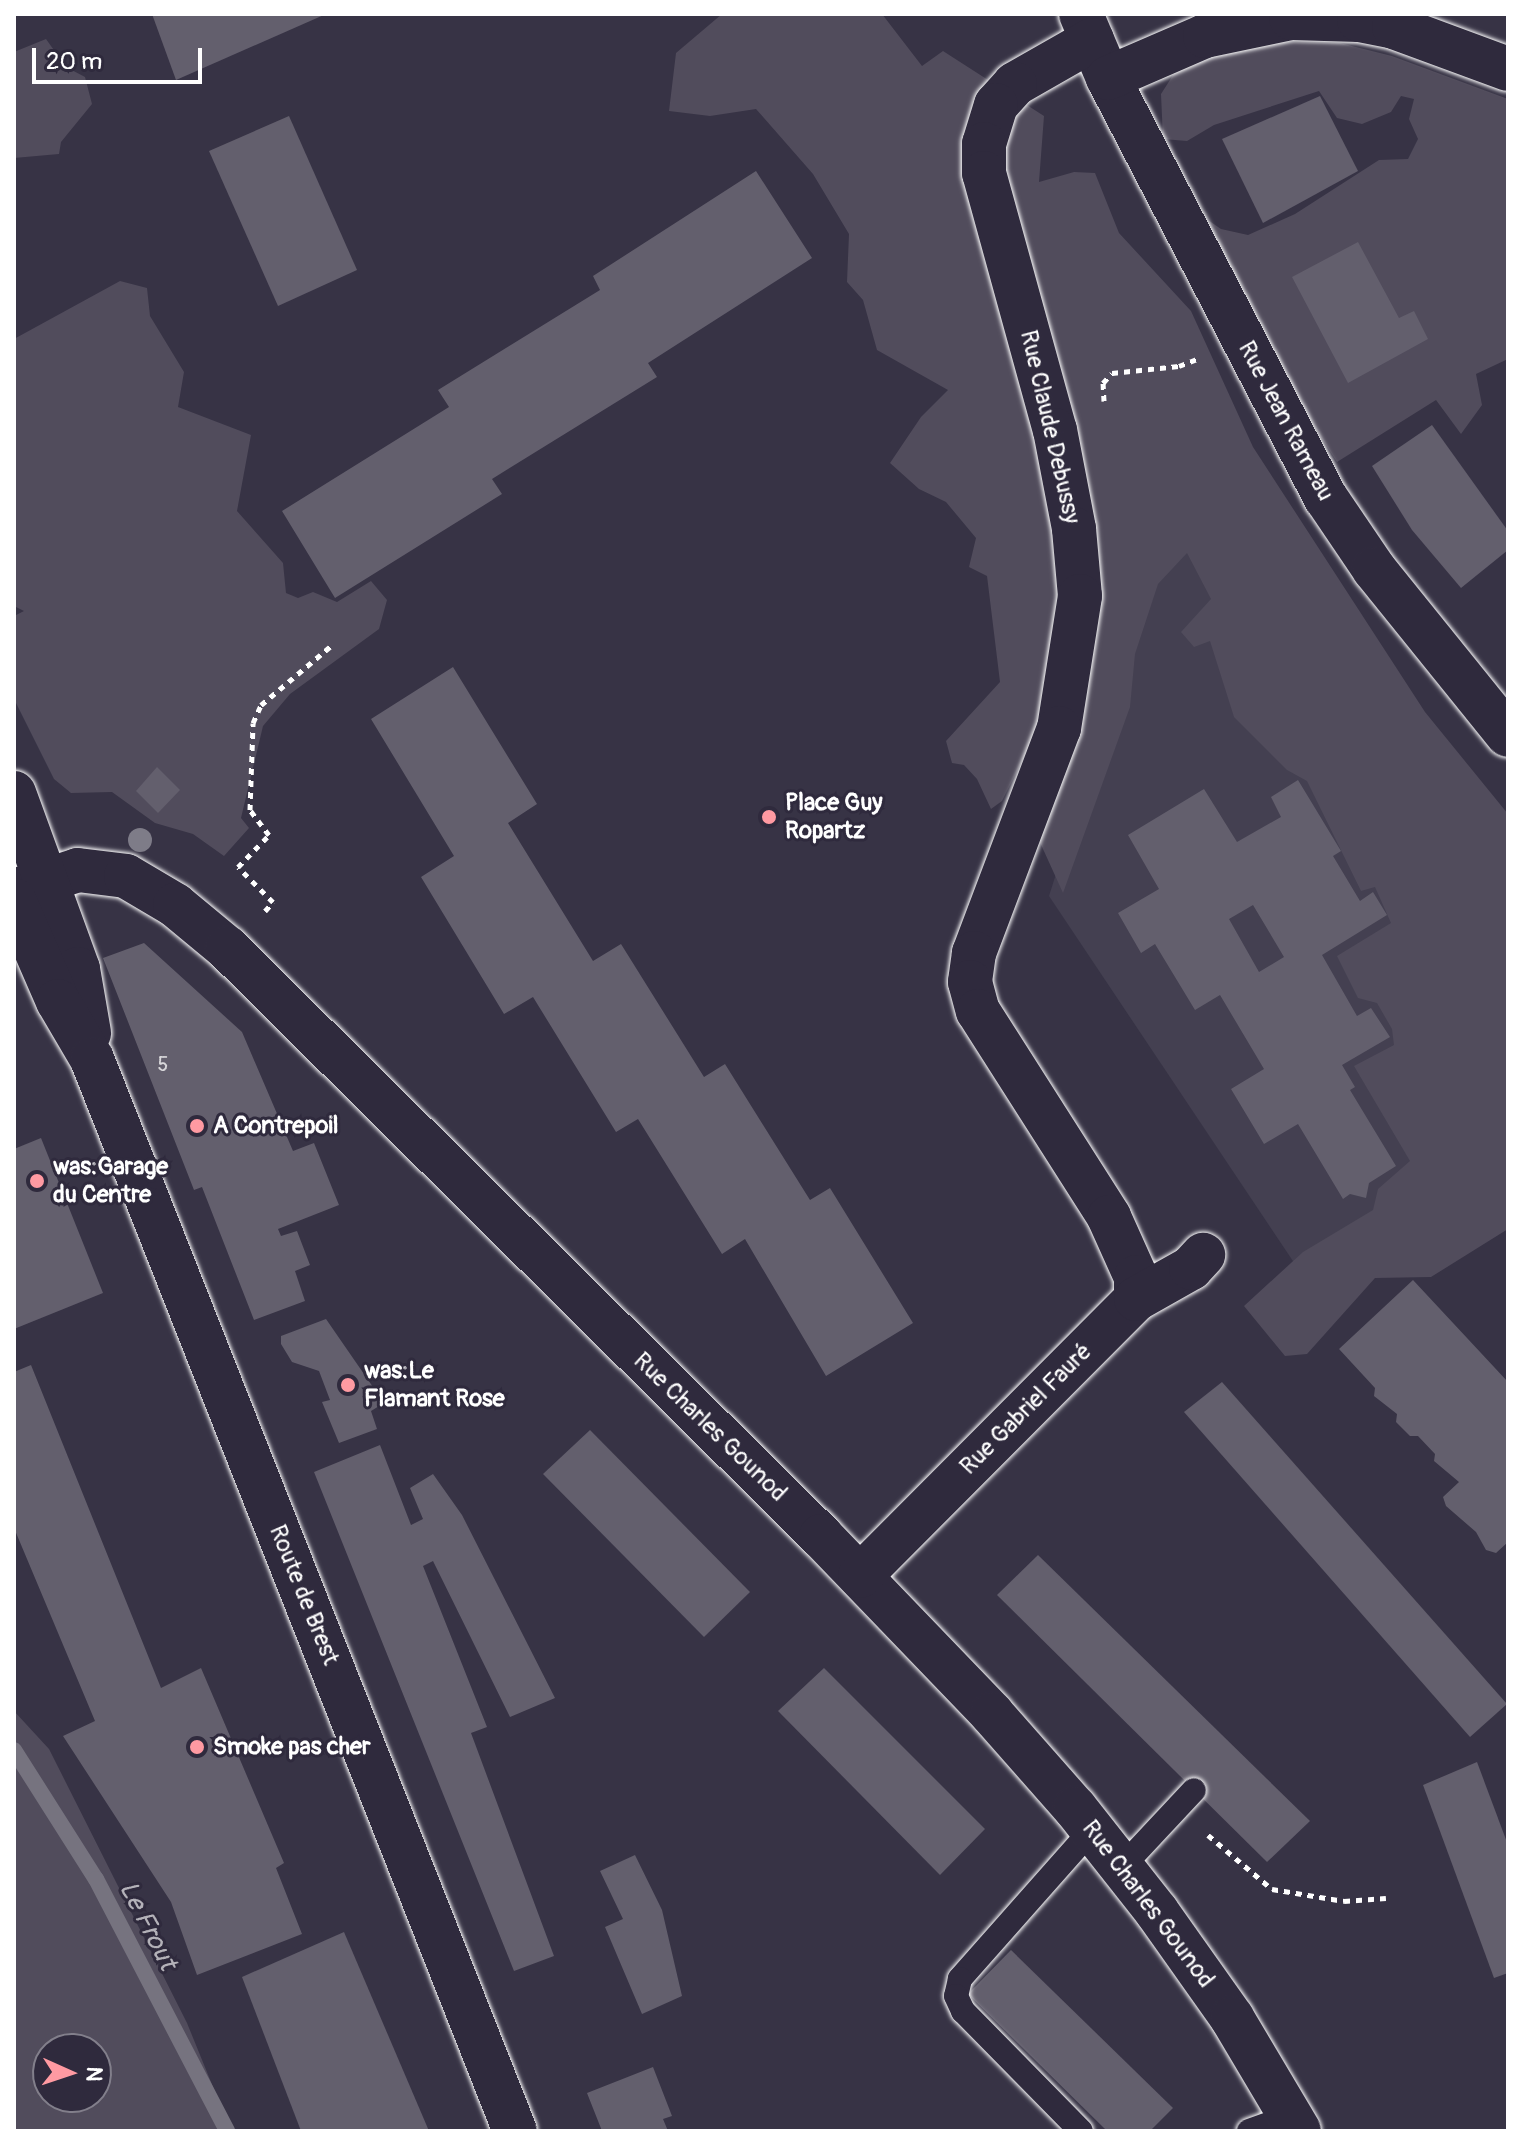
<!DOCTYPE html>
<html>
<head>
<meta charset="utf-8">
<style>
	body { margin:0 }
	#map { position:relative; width:1522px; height:2145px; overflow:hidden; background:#373345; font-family:Pangolin,sans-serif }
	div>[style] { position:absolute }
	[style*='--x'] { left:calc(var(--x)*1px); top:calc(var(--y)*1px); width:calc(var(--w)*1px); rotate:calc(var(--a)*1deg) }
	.built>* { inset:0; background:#444051 }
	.green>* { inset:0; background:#514c5c }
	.stream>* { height:16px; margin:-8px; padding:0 8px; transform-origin:8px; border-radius:8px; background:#76737f }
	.building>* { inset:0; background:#635f6d }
	.path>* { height:5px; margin-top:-2.5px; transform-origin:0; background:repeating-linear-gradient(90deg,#fff 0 6px,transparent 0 12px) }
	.roads { filter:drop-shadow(0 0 2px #fff) drop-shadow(0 0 2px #fff) }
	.lane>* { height:24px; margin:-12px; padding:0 12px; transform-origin:12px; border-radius:12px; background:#2f2a3d }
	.street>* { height:44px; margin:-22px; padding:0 22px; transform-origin:22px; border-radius:22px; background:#2f2a3d }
	.secondary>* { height:44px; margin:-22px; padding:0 22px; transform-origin:22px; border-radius:22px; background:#2f2a3d }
	.trees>* { width:24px; height:24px; margin:-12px; border-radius:50%; background:#7e7c88 }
	.dots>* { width:22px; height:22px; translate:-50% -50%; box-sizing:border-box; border:4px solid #2f2a3d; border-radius:50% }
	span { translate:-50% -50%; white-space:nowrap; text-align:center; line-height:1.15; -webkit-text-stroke:6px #2f2a3d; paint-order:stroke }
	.number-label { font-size:20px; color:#d8d7da }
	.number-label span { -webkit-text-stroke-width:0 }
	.street-label { font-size:24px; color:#fff }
	.poi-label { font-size:24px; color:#fff; font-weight:700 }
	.left { translate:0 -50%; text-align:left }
	.water-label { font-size:26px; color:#b4b2b9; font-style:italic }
	.frame { position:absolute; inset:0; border:16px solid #fff; pointer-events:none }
	.north { position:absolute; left:32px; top:2033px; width:80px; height:80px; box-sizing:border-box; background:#2f2a3d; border:2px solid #827f8b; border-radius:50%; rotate:93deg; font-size:22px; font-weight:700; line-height:32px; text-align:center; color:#fff }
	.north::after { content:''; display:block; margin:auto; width:28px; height:36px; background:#ff9aa2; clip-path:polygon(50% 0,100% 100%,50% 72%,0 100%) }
	.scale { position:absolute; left:32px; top:48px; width:170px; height:36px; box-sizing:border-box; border:4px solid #fff; border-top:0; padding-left:10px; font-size:24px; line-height:28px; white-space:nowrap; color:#fff; -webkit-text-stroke:6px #2f2a3d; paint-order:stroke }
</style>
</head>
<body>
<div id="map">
	<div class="built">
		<i style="clip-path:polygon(1202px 415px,1508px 1206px,1319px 1300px,1049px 896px)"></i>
	</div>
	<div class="green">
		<i style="clip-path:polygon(722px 14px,882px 14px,922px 66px,943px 51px,1044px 116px,1039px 182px,1074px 172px,1095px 173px,1119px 233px,1191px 311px,1253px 447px,1425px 712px,1508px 814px,1508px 1229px,1431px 1277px,1375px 1278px,1307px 1354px,1285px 1356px,1244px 1306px,1303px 1252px,1373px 1210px,1378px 1189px,1410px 1161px,1354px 1066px,1394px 1045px,1392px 1029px,1377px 1003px,1358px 998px,1337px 956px,1391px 923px,1375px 887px,1361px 891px,1307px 781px,1287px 770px,1234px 717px,1210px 641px,1194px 647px,1181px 632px,1211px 599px,1187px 553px,1158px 584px,1135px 654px,1130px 707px,1063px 893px,1038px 838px,1066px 763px,1032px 741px,1002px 801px,991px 809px,977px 779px,964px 765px,952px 763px,946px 741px,1000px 682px,987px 576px,969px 567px,976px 538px,946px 502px,919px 489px,890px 463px,921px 417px,948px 390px,877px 350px,863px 300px,847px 282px,849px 234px,813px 174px,756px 109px,710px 116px,669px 111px,676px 53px)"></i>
		<i style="clip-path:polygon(46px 39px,66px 67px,85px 77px,92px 104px,61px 142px,59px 154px,14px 158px,14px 52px)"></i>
		<i style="clip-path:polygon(1275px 42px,1340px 43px,1392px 56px,1508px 99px,1508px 359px,1476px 374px,1482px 405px,1461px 434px,1436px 400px,1337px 462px,1242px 314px,1205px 218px,1221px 229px,1248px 235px,1295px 214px,1379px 160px,1408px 159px,1418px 139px,1409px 119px,1414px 99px,1401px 96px,1391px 112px,1362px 124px,1337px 118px,1319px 91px,1214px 125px,1187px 141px,1163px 139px,1161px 94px,1182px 61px)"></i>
		<i style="clip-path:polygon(120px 281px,147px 288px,150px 316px,184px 372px,178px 407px,251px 435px,237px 511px,283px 563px,286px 593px,298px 598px,313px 592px,337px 602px,371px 581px,387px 600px,379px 629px,290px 694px,263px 726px,241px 818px,249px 828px,224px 856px,193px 834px,155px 823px,112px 792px,71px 793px,54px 779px,14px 699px,14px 616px,24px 611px,14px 606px,14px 339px)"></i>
		<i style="clip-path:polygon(evenodd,14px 1711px,49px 1749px,187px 2023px,231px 2131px,14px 2131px,14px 1711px,96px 2049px,96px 2097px,48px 2097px,48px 2049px,96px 2049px)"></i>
	</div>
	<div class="stream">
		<i style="--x:14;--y:1750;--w:153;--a:57.6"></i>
		<i style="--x:96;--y:1879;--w:284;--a:62.5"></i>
	</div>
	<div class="building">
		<i style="clip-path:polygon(152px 14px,326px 14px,176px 80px)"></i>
		<i style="clip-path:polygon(1320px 96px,1358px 171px,1263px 223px,1222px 139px)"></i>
		<i style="clip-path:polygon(289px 116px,357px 270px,278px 306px,209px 151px)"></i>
		<i style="clip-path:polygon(756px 171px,812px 258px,648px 363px,657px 377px,492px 479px,502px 494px,335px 598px,282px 511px,449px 407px,438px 390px,600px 290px,593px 276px)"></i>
		<i style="clip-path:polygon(1358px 242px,1399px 318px,1414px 311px,1428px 339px,1348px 383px,1292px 277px)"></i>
		<i style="clip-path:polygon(1432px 425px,1508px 531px,1508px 550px,1461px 588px,1412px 530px,1372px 466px)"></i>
		<i style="clip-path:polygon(453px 667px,537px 804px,508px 823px,593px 961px,621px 944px,704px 1077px,725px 1064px,810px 1200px,830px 1188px,913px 1323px,826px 1376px,745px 1239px,722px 1254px,638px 1119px,616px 1132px,533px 997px,504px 1014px,421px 877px,454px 856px,371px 719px)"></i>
		<i style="clip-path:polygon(157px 767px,180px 790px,158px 813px,136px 791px)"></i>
		<i style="clip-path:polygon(evenodd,1298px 780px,1341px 851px,1333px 856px,1360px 901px,1373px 892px,1387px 915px,1322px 955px,1357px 1016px,1371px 1008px,1390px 1037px,1342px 1065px,1355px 1087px,1350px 1090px,1396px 1166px,1369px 1183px,1366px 1198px,1350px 1194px,1343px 1199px,1298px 1124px,1264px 1144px,1231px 1089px,1264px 1069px,1220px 995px,1195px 1010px,1155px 944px,1141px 953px,1118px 913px,1159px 889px,1128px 835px,1204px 789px,1237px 842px,1281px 817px,1271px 797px,1298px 780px,1253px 905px,1284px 957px,1259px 972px,1229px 919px,1253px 905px)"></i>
		<i style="clip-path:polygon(144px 943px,242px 1032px,293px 1151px,314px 1143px,339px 1205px,278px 1229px,281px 1236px,297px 1231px,310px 1265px,295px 1271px,305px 1301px,254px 1320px,202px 1187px,194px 1190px,103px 958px)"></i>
		<i style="clip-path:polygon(41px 1138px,103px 1293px,14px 1329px,14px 1149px)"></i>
		<i style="clip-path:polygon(1413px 1280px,1508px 1382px,1508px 1542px,1496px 1553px,1486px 1550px,1476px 1532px,1446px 1506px,1443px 1497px,1459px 1482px,1434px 1461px,1435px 1454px,1418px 1436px,1410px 1436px,1396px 1422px,1397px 1414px,1374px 1396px,1375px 1388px,1339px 1349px)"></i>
		<i style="clip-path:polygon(326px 1319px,384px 1403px,371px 1411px,377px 1429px,339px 1443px,322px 1402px,330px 1400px,319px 1371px,292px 1362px,281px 1344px,281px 1336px)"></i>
		<i style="clip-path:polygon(31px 1365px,161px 1688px,201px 1668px,284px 1863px,276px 1868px,302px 1934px,197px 1975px,171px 1902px,63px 1736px,95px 1721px,14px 1528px,14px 1372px)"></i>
		<i style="clip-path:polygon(1222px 1382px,1507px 1704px,1470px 1737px,1184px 1412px)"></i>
		<i style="clip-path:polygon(590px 1430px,750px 1592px,704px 1637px,543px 1474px)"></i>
		<i style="clip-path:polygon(380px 1445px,411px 1525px,423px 1519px,410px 1488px,433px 1474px,462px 1515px,555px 1698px,510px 1717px,433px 1561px,423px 1566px,487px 1727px,471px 1733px,554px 1956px,514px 1971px,314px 1472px)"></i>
		<i style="clip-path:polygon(1038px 1555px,1310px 1821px,1267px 1862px,997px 1595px)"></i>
		<i style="clip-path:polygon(824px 1668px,985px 1829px,940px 1875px,778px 1711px)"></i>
		<i style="clip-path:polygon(1477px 1762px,1508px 1845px,1508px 1973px,1494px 1978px,1423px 1785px)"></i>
		<i style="clip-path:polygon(635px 1855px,662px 1910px,682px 1996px,642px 2014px,605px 1927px,623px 1919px,600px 1871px)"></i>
		<i style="clip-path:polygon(344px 1932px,429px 2131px,301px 2131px,242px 1977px)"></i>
		<i style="clip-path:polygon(1011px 1950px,1173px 2108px,1150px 2131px,1107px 2131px,968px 1994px)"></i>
		<i style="clip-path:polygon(653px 2067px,672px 2116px,663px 2119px,668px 2131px,602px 2131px,587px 2093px)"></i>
	</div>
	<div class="path">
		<i style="--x:1104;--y:401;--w:18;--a:-93"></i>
		<i style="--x:1103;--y:383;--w:13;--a:-48"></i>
		<i style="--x:1112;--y:373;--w:67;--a:-6"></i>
		<i style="--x:1179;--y:366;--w:19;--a:-21"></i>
		<i style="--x:265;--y:911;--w:12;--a:-48"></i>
		<i style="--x:273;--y:902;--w:49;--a:-135"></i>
		<i style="--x:238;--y:867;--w:45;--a:-45.9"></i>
		<i style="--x:269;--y:835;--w:31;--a:-127"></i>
		<i style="--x:250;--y:810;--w:87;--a:-88"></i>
		<i style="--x:253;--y:723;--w:20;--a:-66"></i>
		<i style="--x:261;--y:705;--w:93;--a:-40.2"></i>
		<i style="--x:1208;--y:1835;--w:84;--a:40.2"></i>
		<i style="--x:1272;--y:1889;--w:73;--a:9.5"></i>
		<i style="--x:1344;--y:1901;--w:42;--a:-4.1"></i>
	</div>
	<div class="roads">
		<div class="lane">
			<i style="--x:1081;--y:1842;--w:183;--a:131.5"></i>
			<i style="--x:960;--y:1979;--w:17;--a:103"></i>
			<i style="--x:956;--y:1996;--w:17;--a:65"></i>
			<i style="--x:963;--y:2011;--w:168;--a:45.5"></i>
			<i style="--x:1122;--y:1867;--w:105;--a:-46.9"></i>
			<i style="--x:1249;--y:2131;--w:45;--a:-19.7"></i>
		</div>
		<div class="street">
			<i style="--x:1081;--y:14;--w:69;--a:67.1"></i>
			<i style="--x:1108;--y:78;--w:473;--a:62.6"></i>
			<i style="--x:1326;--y:498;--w:86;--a:55.9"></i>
			<i style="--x:1374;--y:569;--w:213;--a:51.1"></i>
			<i style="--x:1092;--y:40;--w:89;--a:150.3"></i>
			<i style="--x:1015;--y:84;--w:28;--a:132"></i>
			<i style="--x:996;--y:105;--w:41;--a:107.1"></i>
			<i style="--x:984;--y:144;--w:29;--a:90"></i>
			<i style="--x:984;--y:173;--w:267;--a:74.6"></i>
			<i style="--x:1055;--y:430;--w:101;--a:79.1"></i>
			<i style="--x:1074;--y:529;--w:67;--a:84.9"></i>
			<i style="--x:1080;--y:596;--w:134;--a:99"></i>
			<i style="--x:1059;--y:728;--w:241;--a:110.7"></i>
			<i style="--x:974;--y:953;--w:29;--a:98"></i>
			<i style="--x:970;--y:982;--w:30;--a:75"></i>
			<i style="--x:978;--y:1011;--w:244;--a:57.5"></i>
			<i style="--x:1109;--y:1217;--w:66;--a:65.8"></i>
			<i style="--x:1136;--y:1277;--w:22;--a:90"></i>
			<i style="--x:1108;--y:78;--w:106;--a:-23.4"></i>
			<i style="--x:1205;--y:36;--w:88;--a:-11.8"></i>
			<i style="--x:1291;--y:18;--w:68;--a:1.7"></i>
			<i style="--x:1359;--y:20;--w:36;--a:11"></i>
			<i style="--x:1394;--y:27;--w:121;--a:20.2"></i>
			<i style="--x:14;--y:891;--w:67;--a:-18.2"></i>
			<i style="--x:78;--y:870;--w:48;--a:7.1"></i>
			<i style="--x:126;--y:876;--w:57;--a:30.6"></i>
			<i style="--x:175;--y:905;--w:67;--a:39.6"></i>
			<i style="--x:227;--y:948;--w:836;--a:44.71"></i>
			<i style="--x:821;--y:1536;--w:247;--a:46.1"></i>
			<i style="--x:992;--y:1714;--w:125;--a:48.6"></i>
			<i style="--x:1075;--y:1808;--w:132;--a:51.7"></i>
			<i style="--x:1157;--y:1912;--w:130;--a:54.7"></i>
			<i style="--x:1232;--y:2018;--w:131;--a:59.3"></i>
			<i style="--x:860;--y:1576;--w:391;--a:-45.1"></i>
			<i style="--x:1136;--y:1299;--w:63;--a:-29.4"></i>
			<i style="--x:1191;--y:1268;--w:18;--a:-47"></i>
		</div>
		<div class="secondary">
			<i style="--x:14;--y:793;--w:187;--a:70"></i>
			<i style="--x:78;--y:969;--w:65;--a:80.2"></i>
			<i style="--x:14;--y:900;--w:110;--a:66.5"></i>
			<i style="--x:58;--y:1001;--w:67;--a:59.6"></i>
			<i style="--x:92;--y:1059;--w:1152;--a:68.47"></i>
		</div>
	</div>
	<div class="trees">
		<i style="left:140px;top:840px"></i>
	</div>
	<div class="dots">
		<i style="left:769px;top:817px;background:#ff9aa2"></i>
		<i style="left:197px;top:1126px;background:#ff9aa2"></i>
		<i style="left:37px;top:1181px;background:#ff9aa2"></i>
		<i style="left:348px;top:1385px;background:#ff9aa2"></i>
		<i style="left:197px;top:1747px;background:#ff9aa2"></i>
	</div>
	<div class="number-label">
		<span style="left:163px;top:1064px">5</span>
	</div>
	<div class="street-label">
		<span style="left:1286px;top:421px;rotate:62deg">Rue Jean Rameau</span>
		<span style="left:1050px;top:427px;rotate:77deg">Rue Claude Debussy</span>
		<span style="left:1026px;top:1409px;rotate:-45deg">Rue Gabriel Fauré</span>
		<span style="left:710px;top:1427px;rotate:44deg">Rue Charles Gounod</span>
		<span style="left:304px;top:1595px;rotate:68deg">Route de Brest</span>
		<span style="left:1148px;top:1904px;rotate:53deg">Rue Charles Gounod</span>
	</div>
	<div class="poi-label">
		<span class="left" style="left:785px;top:817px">Place Guy<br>Ropartz</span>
		<span class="left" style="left:213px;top:1126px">A Contrepoil</span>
		<span class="left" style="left:53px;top:1181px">was:Garage<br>du Centre</span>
		<span class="left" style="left:364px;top:1385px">was:Le<br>Flamant Rose</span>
		<span class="left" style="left:213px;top:1747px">Smoke pas cher</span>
	</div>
	<div class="water-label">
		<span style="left:147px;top:1926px;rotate:63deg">Le Frout</span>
	</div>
	<div class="frame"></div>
	<div class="north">N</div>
	<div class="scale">20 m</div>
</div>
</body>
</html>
